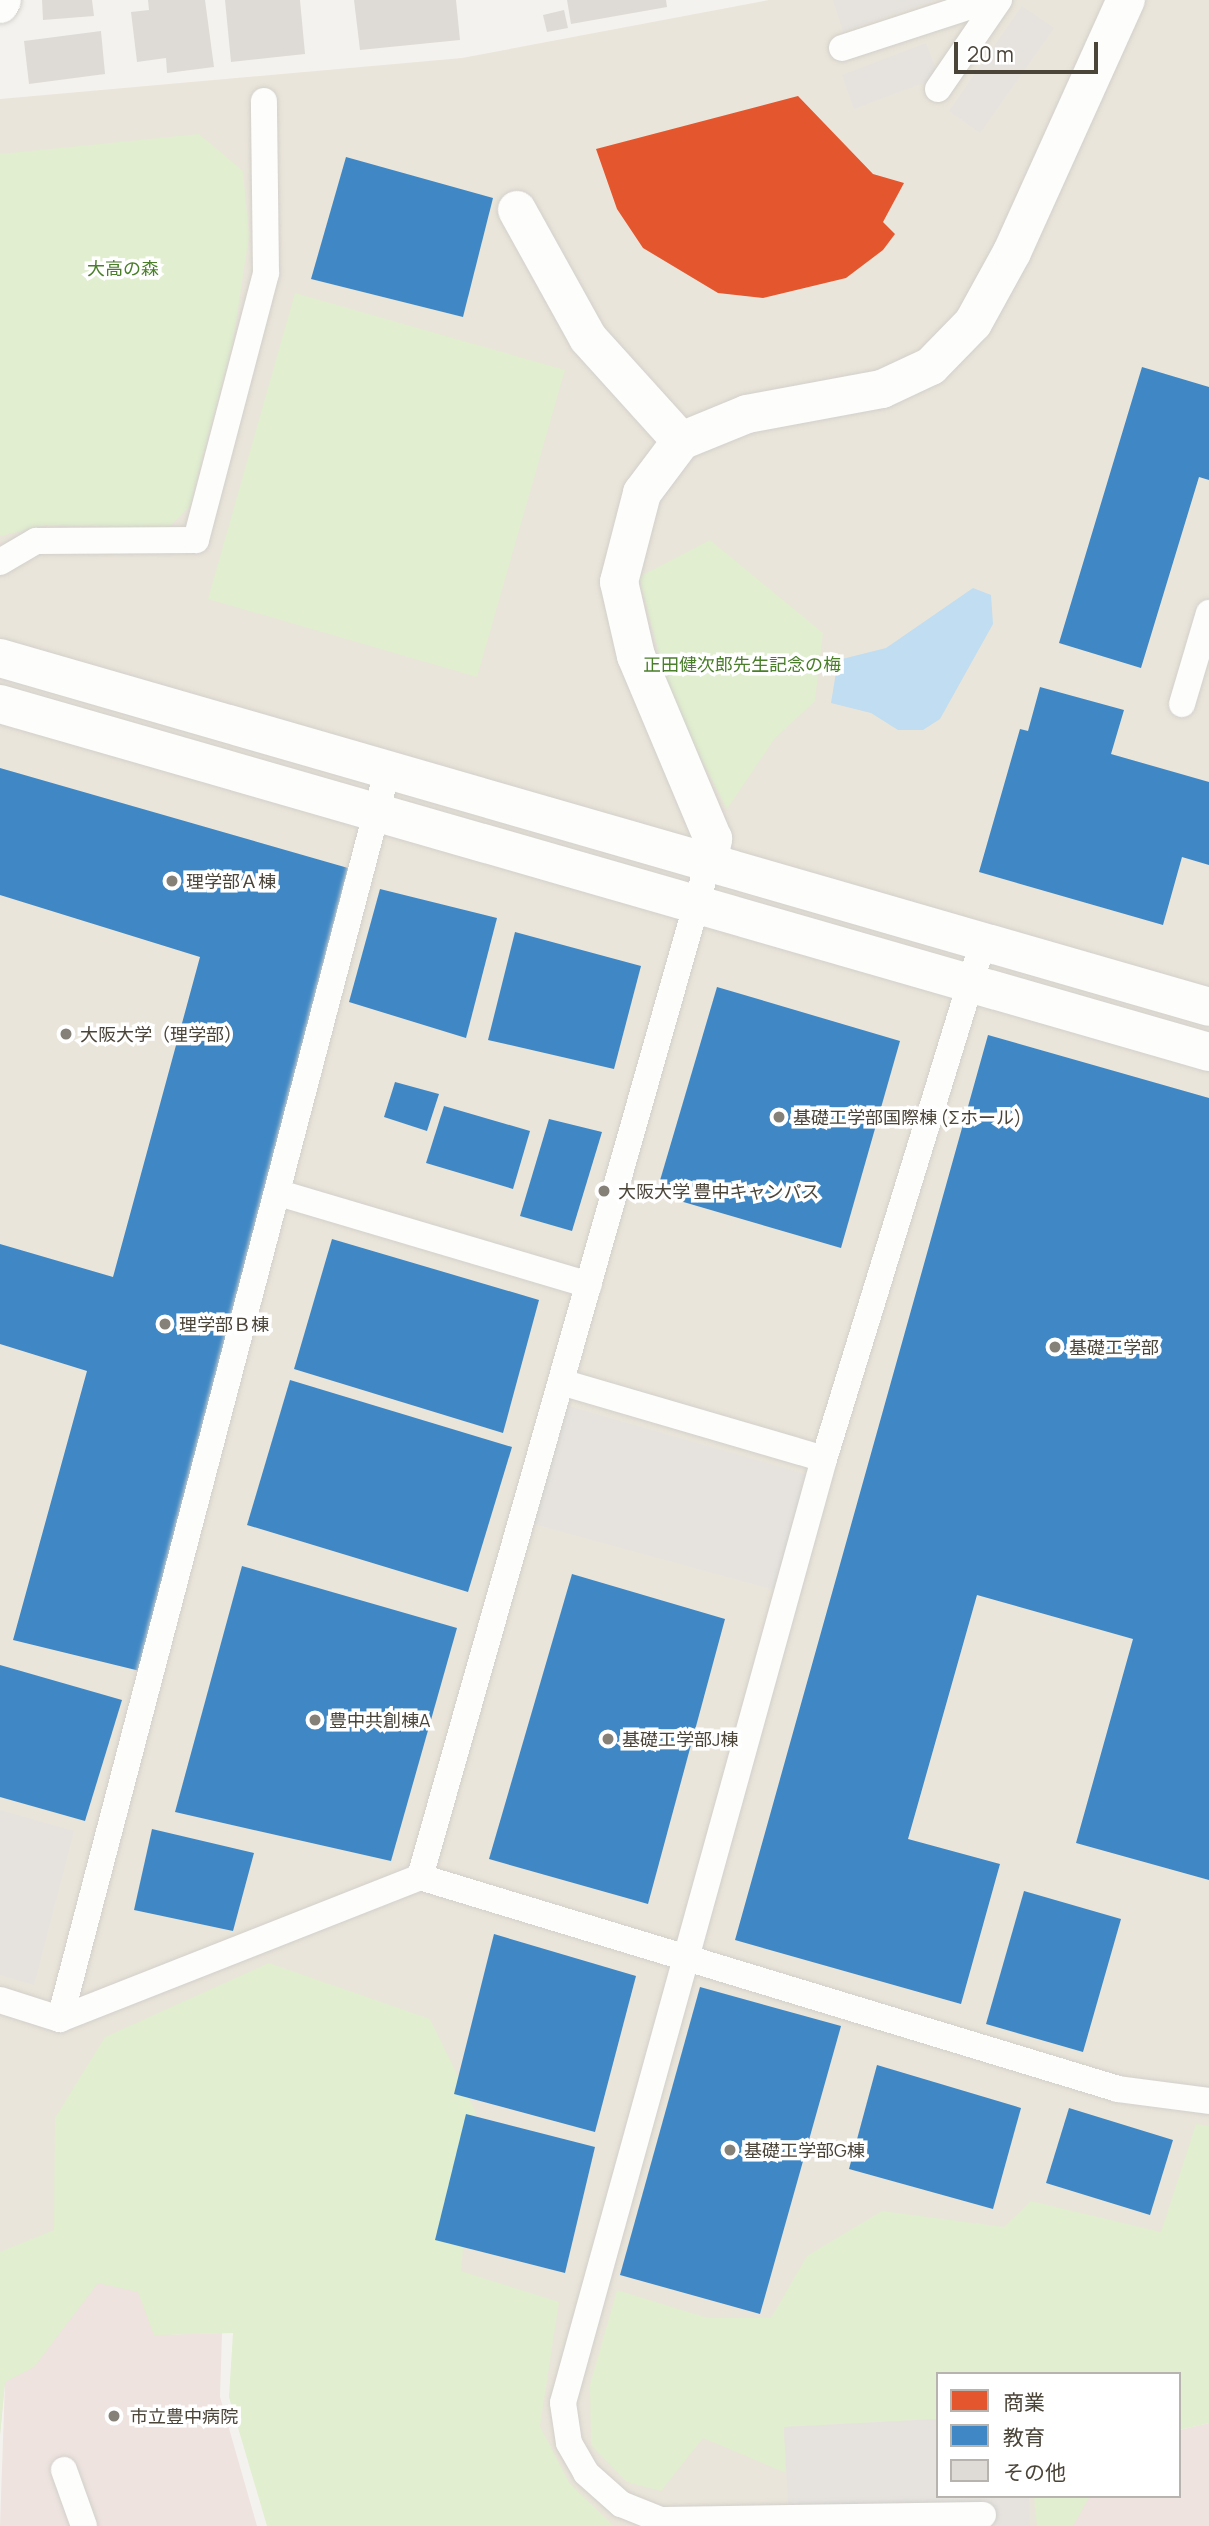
<!DOCTYPE html>
<html>
<head>
<meta charset="utf-8">
<style>
	body { margin:0 }
	#map { position:relative; width:1209px; height:2526px; overflow:hidden; background:#f4f2ee; font-family:Manrope,"Noto Sans JP",sans-serif }
	div>[style] { position:absolute }
	[style*='--x'] { left:calc(var(--x)*1px); top:calc(var(--y)*1px); width:calc(var(--w)*1px); rotate:calc(var(--a)*1deg) }
	.education>* { inset:0; background:#eae5da }
	.medical>* { inset:0; background:#eee3df }
	.green>* { inset:0; background:#e1eecf }
	.parking>* { inset:0; background:#e6e3df }
	.water>* { inset:0; background:#c0ddf1 }
	.shops>* { inset:0; background:#e4572e }
	.schools>* { inset:0; background:#3f88c5 }
	.building>* { inset:0; background:#dedbd6 }
	.roads { filter:drop-shadow(0 0 2px #d2d0cb) drop-shadow(0 0 2px #d2d0cb) }
	.service>* { height:26px; margin:-13px; padding:0 13px; transform-origin:13px; border-radius:13px; background:#fdfdfc }
	.minor>* { height:38px; margin:-19px; padding:0 19px; transform-origin:19px; border-radius:19px; background:#fdfdfc }
	.dots>* { width:19px; height:19px; translate:-50% -50%; box-sizing:border-box; border:4px solid #fff; border-radius:50% }
	span { translate:-50% -50%; white-space:nowrap; text-align:center; line-height:1.15; -webkit-text-stroke:7px #fff; paint-order:stroke }
	.park-label { font-size:18px; color:#4a7f2a }
	.poi-label { font-size:18px; color:#4b4439 }
	.left { translate:0 -50%; text-align:left }
	.legend { position:absolute; left:936px; top:2372px; width:245px; height:126px; box-sizing:border-box; background:#fff; border:2px solid #b7b4b0; margin:0; padding:9px 12px; list-style:none; font-size:21px; color:#4b4439 }
	.legend li { display:flex; align-items:center; gap:14px; height:35px }
	.legend b { width:35px; border:2px solid #b7b4b0 }
	.scale { position:absolute; left:954px; top:42px; width:144px; height:32px; box-sizing:border-box; border:4px solid #4b4439; border-top:0; padding-left:9px; font-size:21px; line-height:24px; white-space:nowrap; color:#4b4439; -webkit-text-stroke:5px #fff; paint-order:stroke }
</style>
</head>
<body>
<div id="map">
	<div class="education">
		<i style="clip-path:polygon(769px 0,1209px 0,1209px 2350px,1179px 2374px,938px 2374px,938px 2496px,1083px 2496px,1062px 2526px,336px 2526px,296px 2335px,185px 2331px,5px 2382px,0 2435px,0 99px,462px 58px)"></i>
	</div>
	<div class="medical">
		<i style="clip-path:polygon(97px 2283px,138px 2292px,154px 2335px,222px 2333px,220px 2397px,257px 2526px,0 2526px,5px 2382px,34px 2367px)"></i>
		<i style="clip-path:polygon(1209px 2423px,1209px 2526px,1062px 2526px,1083px 2496px,1179px 2496px,1179px 2430px)"></i>
	</div>
	<div class="green">
		<i style="clip-path:polygon(199px 134px,243px 171px,249px 236px,233px 342px,190px 506px,168px 528px,47px 525px,0 536px,0 154px)"></i>
		<i style="clip-path:polygon(295px 293px,565px 370px,477px 677px,208px 599px)"></i>
		<i style="clip-path:polygon(710px 540px,823px 633px,815px 701px,775px 738px,727px 809px,671px 700px,639px 577px)"></i>
		<i style="clip-path:polygon(269px 1963px,430px 2019px,476px 2113px,461px 2271px,559px 2302px,540px 2426px,570px 2484px,614px 2526px,267px 2526px,229px 2397px,233px 2333px,154px 2335px,138px 2292px,98px 2283px,34px 2367px,5px 2382px,0 2435px,0 2252px,54px 2230px,55px 2118px,105px 2037px)"></i>
		<i style="clip-path:polygon(1196px 2124px,1209px 2126px,1209px 2423px,1179px 2430px,1179px 2374px,938px 2374px,938px 2419px,784px 2427px,786px 2473px,703px 2438px,661px 2491px,627px 2482px,591px 2445px,590px 2385px,617px 2290px,708px 2318px,771px 2318px,807px 2256px,882px 2211px,1004px 2227px,1031px 2201px,1161px 2232px)"></i>
		<i style="clip-path:polygon(1034px 2496px,1090px 2496px,1073px 2526px,1037px 2526px)"></i>
	</div>
	<div class="parking">
		<i style="clip-path:polygon(833px 0,935px 0,843px 31px)"></i>
		<i style="clip-path:polygon(1022px 6px,1054px 28px,980px 133px,949px 111px)"></i>
		<i style="clip-path:polygon(926px 43px,939px 77px,854px 109px,842px 75px)"></i>
		<i style="clip-path:polygon(565px 1405px,808px 1475px,775px 1590px,530px 1523px)"></i>
		<i style="clip-path:polygon(0 1810px,74px 1831px,34px 1985px,0 1975px)"></i>
		<i style="clip-path:polygon(938px 2419px,938px 2496px,1029px 2496px,1030px 2526px,789px 2526px,784px 2427px)"></i>
	</div>
	<div class="water">
		<i style="clip-path:polygon(973px 588px,991px 595px,993px 624px,940px 719px,923px 730px,898px 730px,871px 713px,831px 703px,838px 660px,886px 648px)"></i>
	</div>
	<div class="shops">
		<i style="clip-path:polygon(798px 96px,873px 174px,904px 183px,883px 222px,895px 234px,883px 250px,846px 278px,763px 298px,718px 293px,643px 248px,617px 209px,596px 149px)"></i>
	</div>
	<div class="schools">
		<i style="clip-path:polygon(346px 157px,493px 198px,463px 317px,311px 279px)"></i>
		<i style="clip-path:polygon(1142px 367px,1209px 387px,1209px 480px,1199px 477px,1141px 668px,1059px 643px)"></i>
		<i style="clip-path:polygon(1040px 687px,1124px 710px,1111px 754px,1209px 782px,1209px 865px,1182px 857px,1163px 925px,979px 872px,1020px 729px,1028px 731px)"></i>
		<i style="clip-path:polygon(0 768px,348px 868px,140px 1671px,13px 1640px,87px 1371px,0 1344px,0 1244px,113px 1277px,200px 957px,0 895px)"></i>
		<i style="clip-path:polygon(380px 889px,497px 918px,466px 1038px,349px 1002px)"></i>
		<i style="clip-path:polygon(515px 932px,641px 966px,614px 1069px,488px 1040px)"></i>
		<i style="clip-path:polygon(717px 987px,900px 1041px,841px 1248px,656px 1194px)"></i>
		<i style="clip-path:polygon(988px 1035px,1209px 1098px,1209px 1880px,1076px 1843px,1133px 1639px,977px 1595px,908px 1839px,1000px 1864px,961px 2004px,735px 1940px)"></i>
		<i style="clip-path:polygon(395px 1082px,439px 1094px,427px 1131px,384px 1117px)"></i>
		<i style="clip-path:polygon(444px 1106px,530px 1131px,513px 1189px,426px 1163px)"></i>
		<i style="clip-path:polygon(549px 1119px,602px 1132px,572px 1231px,520px 1216px)"></i>
		<i style="clip-path:polygon(332px 1239px,539px 1300px,503px 1433px,294px 1369px)"></i>
		<i style="clip-path:polygon(290px 1380px,512px 1447px,468px 1592px,247px 1525px)"></i>
		<i style="clip-path:polygon(242px 1566px,457px 1628px,391px 1861px,175px 1812px)"></i>
		<i style="clip-path:polygon(572px 1574px,725px 1619px,648px 1904px,489px 1859px)"></i>
		<i style="clip-path:polygon(0 1665px,122px 1700px,85px 1821px,0 1797px)"></i>
		<i style="clip-path:polygon(152px 1829px,254px 1853px,233px 1931px,134px 1910px)"></i>
		<i style="clip-path:polygon(1024px 1891px,1121px 1919px,1083px 2052px,986px 2024px)"></i>
		<i style="clip-path:polygon(494px 1934px,636px 1976px,595px 2132px,454px 2094px)"></i>
		<i style="clip-path:polygon(700px 1987px,841px 2026px,760px 2314px,620px 2275px)"></i>
		<i style="clip-path:polygon(877px 2065px,1021px 2108px,993px 2209px,849px 2169px)"></i>
		<i style="clip-path:polygon(1069px 2108px,1173px 2140px,1150px 2215px,1046px 2183px)"></i>
		<i style="clip-path:polygon(466px 2114px,595px 2147px,565px 2273px,435px 2240px)"></i>
	</div>
	<div class="building">
		<i style="clip-path:polygon(42px 0,92px 0,94px 16px,43px 20px)"></i>
		<i style="clip-path:polygon(148px 0,205px 0,214px 67px,167px 73px,166px 58px,137px 62px,131px 12px,149px 10px)"></i>
		<i style="clip-path:polygon(225px 0,300px 0,305px 54px,231px 62px)"></i>
		<i style="clip-path:polygon(354px 0,456px 0,460px 40px,360px 50px)"></i>
		<i style="clip-path:polygon(567px 0,666px 0,667px 7px,571px 24px)"></i>
		<i style="clip-path:polygon(564px 10px,568px 28px,547px 32px,543px 15px)"></i>
		<i style="clip-path:polygon(101px 31px,105px 74px,29px 84px,24px 41px)"></i>
	</div>
	<div class="roads">
		<div class="service">
			<i style="--x:842;--y:48;--w:155;--a:-18.1"></i>
			<i style="--x:938;--y:89;--w:108;--a:-55.6"></i>
			<i style="--x:0;--y:562;--w:42;--a:-30.3"></i>
			<i style="--x:36;--y:541;--w:160;--a:-0.4"></i>
			<i style="--x:196;--y:540;--w:276;--a:-75.3"></i>
			<i style="--x:266;--y:273;--w:172;--a:-90.7"></i>
			<i style="--x:1182;--y:704;--w:95;--a:-73.5"></i>
			<i style="--x:983;--y:942;--w:541;--a:107.09"></i>
			<i style="--x:824;--y:1459;--w:979;--a:105.46"></i>
			<i style="--x:563;--y:2403;--w:40;--a:81.5"></i>
			<i style="--x:569;--y:2443;--w:34;--a:60"></i>
			<i style="--x:586;--y:2473;--w:47;--a:41.5"></i>
			<i style="--x:621;--y:2504;--w:43;--a:21.8"></i>
			<i style="--x:661;--y:2520;--w:322;--a:-0.9"></i>
			<i style="--x:279;--y:1193;--w:323;--a:16.5"></i>
			<i style="--x:561;--y:1382;--w:274;--a:16.3"></i>
			<i style="--x:420;--y:1877;--w:1054;--a:-74.14"></i>
			<i style="--x:0;--y:2000;--w:63;--a:17.6"></i>
			<i style="--x:60;--y:2019;--w:387;--a:-21.5"></i>
			<i style="--x:420;--y:1877;--w:729;--a:16.89"></i>
			<i style="--x:1118;--y:2089;--w:92;--a:7.5"></i>
			<i style="--x:60;--y:2019;--w:1289;--a:-75.31"></i>
			<i style="--x:64;--y:2470;--w:59;--a:70.3"></i>
		</div>
		<div class="minor">
			<i style="--x:0;--y:4;--w:4;--a:-63"></i>
			<i style="--x:517;--y:210;--w:146;--a:61"></i>
			<i style="--x:588;--y:338;--w:139;--a:47.9"></i>
			<i style="--x:0;--y:658;--w:1258;--a:16.1"></i>
			<i style="--x:0;--y:704;--w:1258;--a:16.06"></i>
			<i style="--x:708;--y:863;--w:25;--a:-78"></i>
			<i style="--x:713;--y:839;--w:199;--a:-112.8"></i>
			<i style="--x:636;--y:656;--w:76;--a:-102.9"></i>
			<i style="--x:619;--y:582;--w:92;--a:-75.5"></i>
			<i style="--x:642;--y:493;--w:65;--a:-53.1"></i>
			<i style="--x:681;--y:441;--w:71;--a:-22.2"></i>
			<i style="--x:747;--y:414;--w:137;--a:-10.5"></i>
			<i style="--x:882;--y:389;--w:54;--a:-25.1"></i>
			<i style="--x:931;--y:366;--w:60;--a:-45.7"></i>
			<i style="--x:973;--y:323;--w:81;--a:-61.2"></i>
			<i style="--x:1012;--y:252;--w:277;--a:-65.7"></i>
		</div>
	</div>
	<div class="dots">
		<i style="left:172px;top:881px;background:#868178"></i>
		<i style="left:66px;top:1034px;background:#868178"></i>
		<i style="left:779px;top:1117px;background:#868178"></i>
		<i style="left:604px;top:1191px;background:#868178"></i>
		<i style="left:165px;top:1324px;background:#868178"></i>
		<i style="left:1055px;top:1347px;background:#868178"></i>
		<i style="left:315px;top:1720px;background:#868178"></i>
		<i style="left:608px;top:1739px;background:#868178"></i>
		<i style="left:730px;top:2150px;background:#868178"></i>
		<i style="left:114px;top:2416px;background:#868178"></i>
	</div>
	<div class="park-label">
		<span style="left:123px;top:268px">大高の森</span>
		<span style="left:742px;top:664px">正田健次郎先生記念の梅</span>
	</div>
	<div class="poi-label">
		<span class="left" style="left:186px;top:881px">理学部Ａ棟</span>
		<span class="left" style="left:80px;top:1034px">大阪大学（理学部）</span>
		<span class="left" style="left:793px;top:1117px">基礎工学部国際棟 (Σホール)</span>
		<span class="left" style="left:618px;top:1191px">大阪大学 豊中キャンパス</span>
		<span class="left" style="left:179px;top:1324px">理学部Ｂ棟</span>
		<span class="left" style="left:1069px;top:1347px">基礎工学部</span>
		<span class="left" style="left:329px;top:1720px">豊中共創棟A</span>
		<span class="left" style="left:622px;top:1739px">基礎工学部J棟</span>
		<span class="left" style="left:744px;top:2150px">基礎工学部G棟</span>
		<span class="left" style="left:130px;top:2416px">市立豊中病院</span>
	</div>
	<ul class="legend">
	<li><b style="height:19px;background:#e4572e"></b>商業</li>
	<li><b style="height:19px;background:#3f88c5"></b>教育</li>
	<li><b style="height:19px;background:#dedbd6"></b>その他</li>
	</ul>
	<div class="scale">20 m</div>
</div>
</body>
</html>
